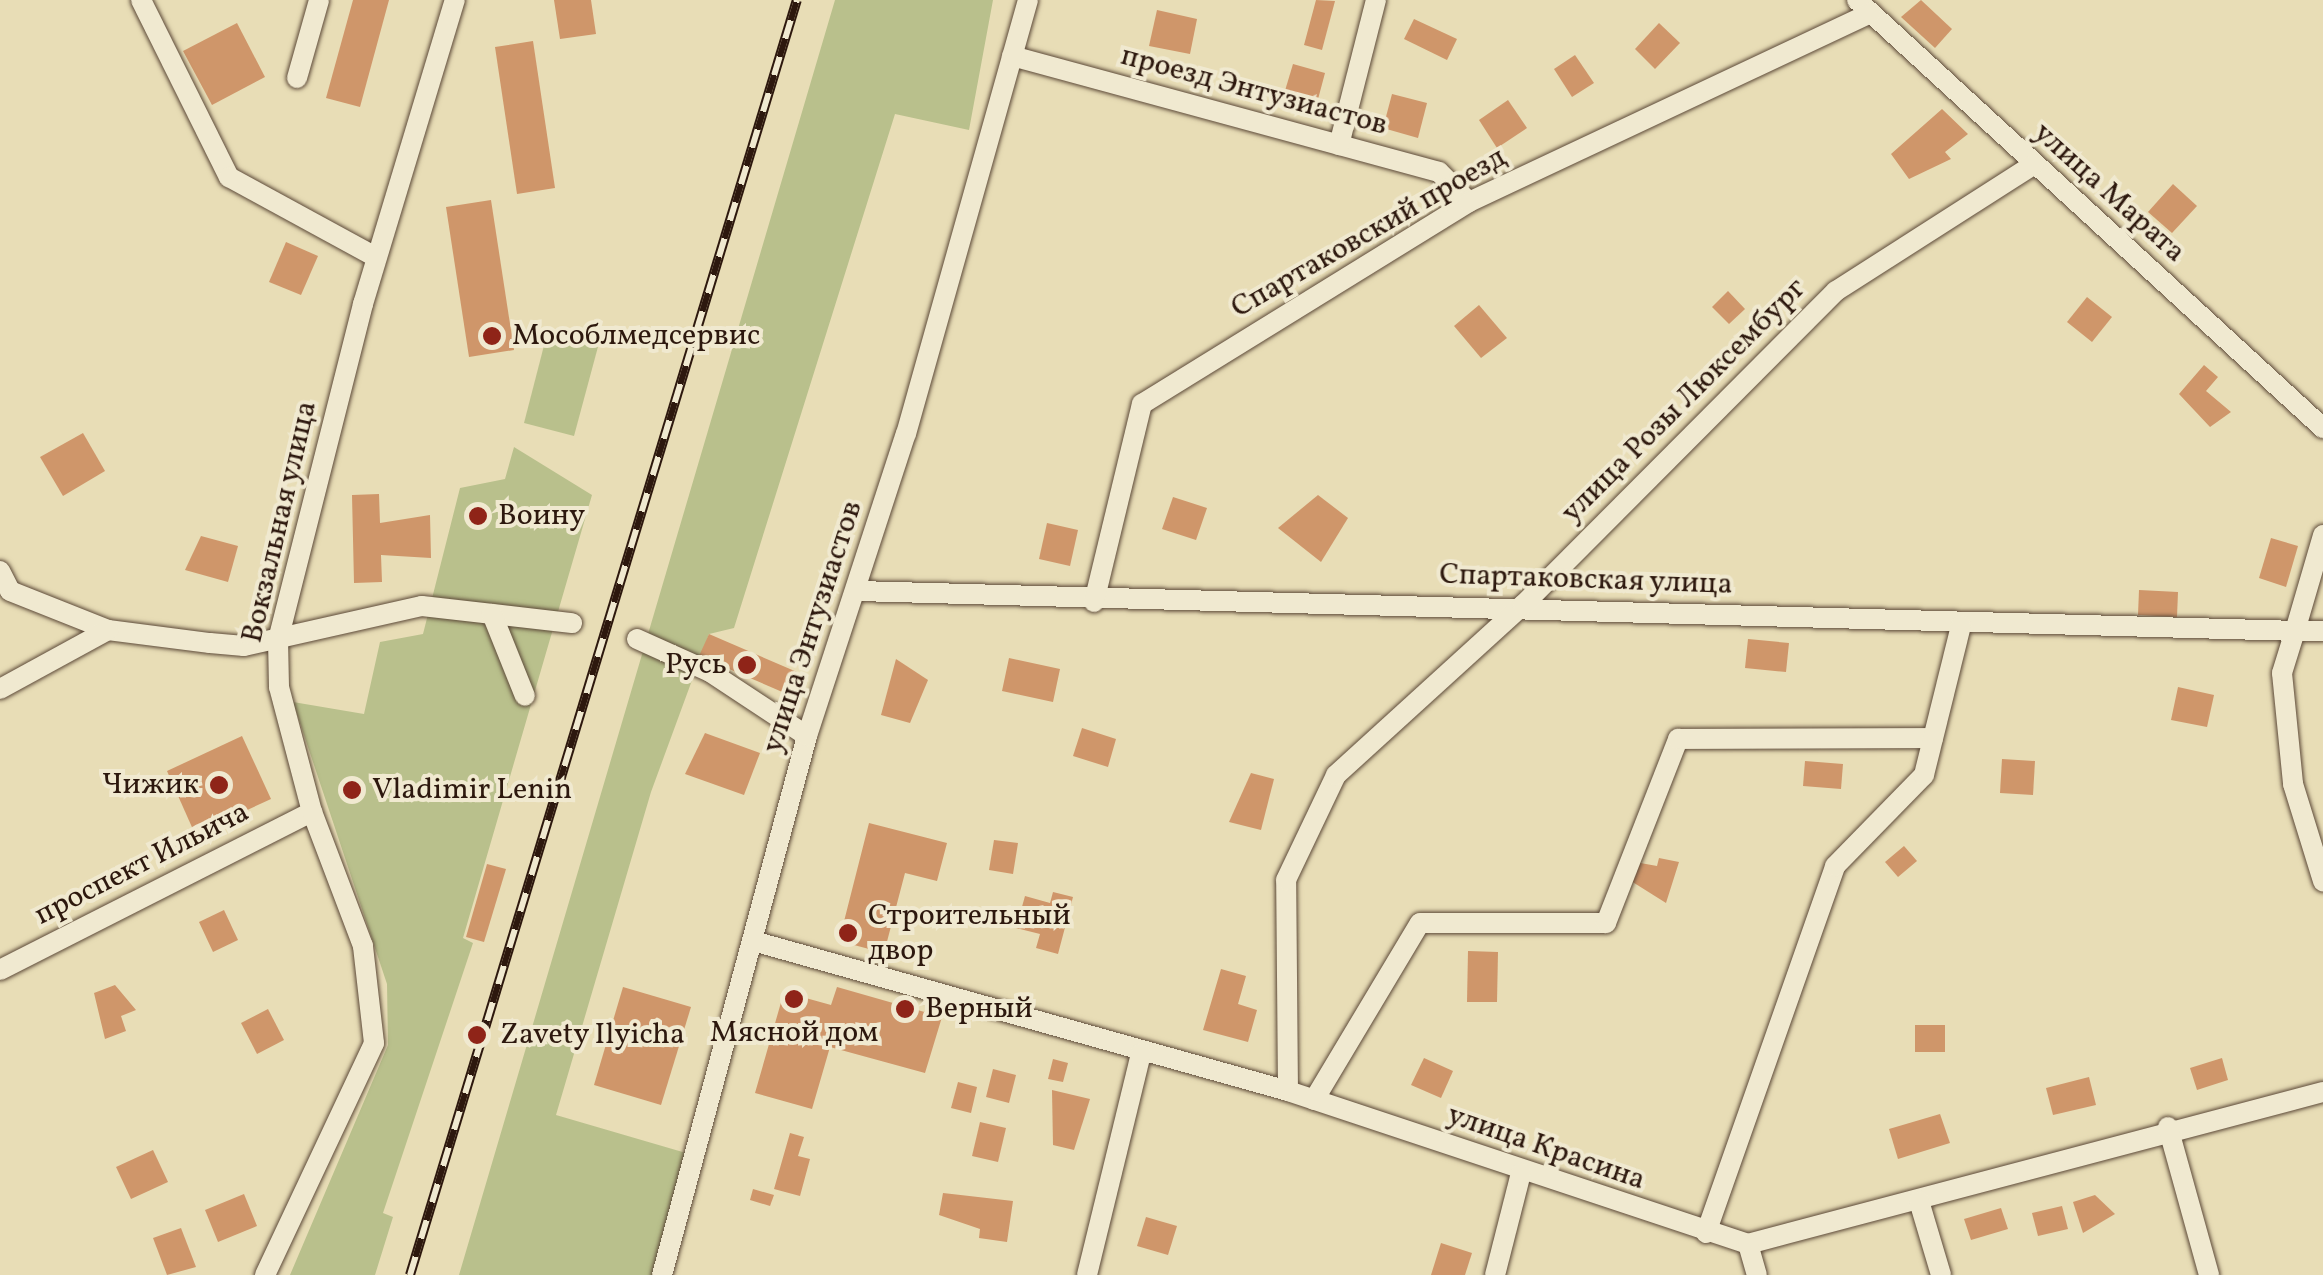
<!DOCTYPE html>
<html>
<head>
<meta charset="utf-8">
<style>
	body { margin:0 }
	#map { position:relative; width:2323px; height:1275px; overflow:hidden; background:#e8ddb6; font-family:Vollkorn,serif }
	div>[style] { position:absolute }
	[style*='--x'] { left:calc(var(--x)*1px); top:calc(var(--y)*1px); width:calc(var(--w)*1px); rotate:calc(var(--a)*1deg) }
	.green>* { inset:0; background:#b9c08c }
	.building>* { inset:0; background:#cf966a }
	.roads { filter:drop-shadow(0 0 2px #5c4938) drop-shadow(0 0 2px #5c4938) }
	.minor>* { height:20px; margin:-10px; padding:0 10px; transform-origin:10px; border-radius:10px; background:#f0e9d0 }
	.rail>* { height:10px; margin-top:-5px; transform-origin:0; background:repeating-linear-gradient(90deg,#f0e9d0 0 19px,#2d180e 0 38px); box-sizing:border-box; border-block:2px solid #2d180e }
	.dots>* { width:28px; height:28px; translate:-50% -50%; box-sizing:border-box; border:5px solid #f0e9d0; border-radius:50% }
	span { translate:-50% -50%; white-space:nowrap; text-align:center; line-height:1.15; -webkit-text-stroke:8px #f0e9d0; paint-order:stroke }
	.street-label { font-size:30px; color:#2d180e }
	.poi-label { font-size:30px; color:#2d180e }
	.left { translate:0 -50%; text-align:left }
	.right { translate:-100% -50%; text-align:right }
</style>
</head>
<body>
<div id="map">
	<div class="green">
		<i style="clip-path:polygon(835px 0,993px 0,969px 130px,895px 114px,734px 628px,709px 634px,651px 792px,556px 1115px,686px 1153px,652px 1275px,459px 1275px)"></i>
		<i style="clip-path:polygon(548px 330px,599px 343px,574px 436px,524px 423px)"></i>
		<i style="clip-path:polygon(514px 447px,592px 495px,463px 938px,473px 943px,383px 1213px,393px 1217px,375px 1275px,290px 1275px,388px 1045px,387px 984px,293px 702px,364px 714px,380px 642px,423px 634px,460px 488px,505px 479px)"></i>
	</div>
	<div class="building">
		<i style="clip-path:polygon(353px 0,389px 0,360px 107px,326px 98px)"></i>
		<i style="clip-path:polygon(554px 0,591px 0,596px 34px,560px 39px)"></i>
		<i style="clip-path:polygon(1316px 0,1335px 1px,1322px 50px,1304px 45px)"></i>
		<i style="clip-path:polygon(1921px 0,1952px 29px,1935px 48px,1901px 17px)"></i>
		<i style="clip-path:polygon(1157px 10px,1197px 19px,1190px 54px,1149px 46px)"></i>
		<i style="clip-path:polygon(1414px 19px,1457px 39px,1447px 60px,1404px 39px)"></i>
		<i style="clip-path:polygon(237px 23px,265px 77px,212px 105px,183px 51px)"></i>
		<i style="clip-path:polygon(1659px 23px,1680px 43px,1655px 69px,1635px 49px)"></i>
		<i style="clip-path:polygon(533px 41px,555px 188px,517px 194px,495px 47px)"></i>
		<i style="clip-path:polygon(1575px 55px,1594px 83px,1572px 97px,1554px 69px)"></i>
		<i style="clip-path:polygon(1293px 64px,1325px 73px,1317px 103px,1284px 94px)"></i>
		<i style="clip-path:polygon(1392px 94px,1427px 103px,1418px 138px,1383px 128px)"></i>
		<i style="clip-path:polygon(1508px 100px,1527px 128px,1497px 148px,1479px 120px)"></i>
		<i style="clip-path:polygon(1942px 109px,1968px 134px,1945px 152px,1951px 159px,1909px 179px,1891px 154px)"></i>
		<i style="clip-path:polygon(2173px 184px,2197px 206px,2172px 233px,2148px 212px)"></i>
		<i style="clip-path:polygon(491px 200px,514px 350px,469px 357px,446px 207px)"></i>
		<i style="clip-path:polygon(286px 242px,318px 256px,301px 295px,269px 282px)"></i>
		<i style="clip-path:polygon(1728px 291px,1745px 309px,1729px 324px,1712px 307px)"></i>
		<i style="clip-path:polygon(2087px 297px,2112px 317px,2092px 342px,2067px 322px)"></i>
		<i style="clip-path:polygon(1479px 305px,1507px 338px,1481px 358px,1454px 326px)"></i>
		<i style="clip-path:polygon(2204px 365px,2218px 377px,2206px 391px,2231px 412px,2210px 427px,2179px 394px)"></i>
		<i style="clip-path:polygon(83px 433px,105px 471px,63px 496px,40px 457px)"></i>
		<i style="clip-path:polygon(379px 494px,380px 523px,430px 515px,431px 558px,381px 555px,382px 582px,354px 583px,352px 495px)"></i>
		<i style="clip-path:polygon(1318px 495px,1348px 518px,1321px 562px,1278px 528px)"></i>
		<i style="clip-path:polygon(1173px 497px,1207px 508px,1196px 540px,1162px 529px)"></i>
		<i style="clip-path:polygon(1047px 523px,1078px 530px,1070px 566px,1039px 559px)"></i>
		<i style="clip-path:polygon(201px 536px,238px 546px,228px 582px,185px 570px)"></i>
		<i style="clip-path:polygon(2271px 538px,2298px 546px,2286px 587px,2259px 578px)"></i>
		<i style="clip-path:polygon(2139px 590px,2178px 592px,2177px 617px,2138px 615px)"></i>
		<i style="clip-path:polygon(709px 634px,797px 672px,787px 694px,699px 656px)"></i>
		<i style="clip-path:polygon(1748px 639px,1789px 643px,1786px 672px,1745px 668px)"></i>
		<i style="clip-path:polygon(1009px 658px,1060px 669px,1053px 702px,1002px 691px)"></i>
		<i style="clip-path:polygon(896px 659px,928px 680px,910px 723px,881px 715px)"></i>
		<i style="clip-path:polygon(2178px 687px,2214px 695px,2207px 727px,2171px 720px)"></i>
		<i style="clip-path:polygon(1082px 728px,1116px 739px,1108px 767px,1073px 756px)"></i>
		<i style="clip-path:polygon(705px 733px,760px 753px,744px 795px,685px 774px)"></i>
		<i style="clip-path:polygon(242px 736px,271px 799px,195px 834px,167px 771px)"></i>
		<i style="clip-path:polygon(2002px 759px,2035px 761px,2033px 795px,2000px 793px)"></i>
		<i style="clip-path:polygon(1805px 761px,1843px 764px,1841px 789px,1803px 786px)"></i>
		<i style="clip-path:polygon(1251px 773px,1274px 779px,1261px 830px,1229px 822px)"></i>
		<i style="clip-path:polygon(869px 823px,947px 843px,937px 881px,905px 873px,884px 953px,839px 941px)"></i>
		<i style="clip-path:polygon(994px 840px,1018px 843px,1013px 874px,989px 870px)"></i>
		<i style="clip-path:polygon(1904px 846px,1917px 861px,1898px 877px,1885px 862px)"></i>
		<i style="clip-path:polygon(1659px 858px,1679px 862px,1666px 903px,1631px 881px,1635px 862px,1657px 866px)"></i>
		<i style="clip-path:polygon(487px 864px,506px 869px,484px 942px,466px 937px)"></i>
		<i style="clip-path:polygon(1053px 892px,1073px 897px,1058px 954px,1036px 948px,1040px 934px,1016px 928px,1025px 896px,1050px 903px)"></i>
		<i style="clip-path:polygon(224px 910px,238px 940px,213px 952px,199px 922px)"></i>
		<i style="clip-path:polygon(1468px 951px,1498px 952px,1497px 1002px,1467px 1002px)"></i>
		<i style="clip-path:polygon(1221px 969px,1246px 976px,1238px 1004px,1257px 1010px,1248px 1042px,1203px 1030px)"></i>
		<i style="clip-path:polygon(115px 985px,136px 1010px,121px 1016px,126px 1031px,105px 1039px,94px 993px)"></i>
		<i style="clip-path:polygon(623px 987px,691px 1007px,661px 1105px,594px 1085px)"></i>
		<i style="clip-path:polygon(837px 987px,942px 1017px,925px 1073px,830px 1047px,812px 1109px,755px 1093px,784px 992px,831px 1005px)"></i>
		<i style="clip-path:polygon(268px 1009px,284px 1040px,257px 1054px,241px 1023px)"></i>
		<i style="clip-path:polygon(1915px 1025px,1945px 1025px,1945px 1052px,1915px 1052px)"></i>
		<i style="clip-path:polygon(1424px 1058px,1453px 1071px,1441px 1098px,1411px 1085px)"></i>
		<i style="clip-path:polygon(2222px 1058px,2228px 1080px,2197px 1090px,2190px 1068px)"></i>
		<i style="clip-path:polygon(1053px 1059px,1068px 1063px,1063px 1082px,1048px 1079px)"></i>
		<i style="clip-path:polygon(993px 1069px,1016px 1075px,1009px 1103px,986px 1097px)"></i>
		<i style="clip-path:polygon(2089px 1077px,2096px 1105px,2053px 1115px,2046px 1088px)"></i>
		<i style="clip-path:polygon(958px 1082px,977px 1087px,971px 1113px,951px 1108px)"></i>
		<i style="clip-path:polygon(1052px 1090px,1090px 1099px,1074px 1150px,1053px 1145px)"></i>
		<i style="clip-path:polygon(1940px 1114px,1950px 1143px,1898px 1159px,1889px 1129px)"></i>
		<i style="clip-path:polygon(980px 1122px,1006px 1128px,998px 1162px,972px 1156px)"></i>
		<i style="clip-path:polygon(790px 1133px,804px 1137px,798px 1156px,810px 1159px,800px 1196px,774px 1189px)"></i>
		<i style="clip-path:polygon(153px 1150px,168px 1182px,131px 1199px,116px 1167px)"></i>
		<i style="clip-path:polygon(753px 1189px,774px 1195px,770px 1206px,750px 1200px)"></i>
		<i style="clip-path:polygon(943px 1193px,1013px 1201px,1007px 1242px,979px 1238px,980px 1229px,939px 1215px)"></i>
		<i style="clip-path:polygon(244px 1194px,257px 1226px,218px 1242px,205px 1210px)"></i>
		<i style="clip-path:polygon(2095px 1195px,2115px 1214px,2083px 1233px,2073px 1202px)"></i>
		<i style="clip-path:polygon(2062px 1206px,2068px 1229px,2038px 1236px,2032px 1213px)"></i>
		<i style="clip-path:polygon(2001px 1208px,2008px 1229px,1971px 1240px,1964px 1219px)"></i>
		<i style="clip-path:polygon(1146px 1217px,1177px 1226px,1168px 1255px,1137px 1246px)"></i>
		<i style="clip-path:polygon(181px 1228px,196px 1267px,167px 1275px,153px 1238px)"></i>
		<i style="clip-path:polygon(1441px 1243px,1472px 1253px,1465px 1275px,1431px 1275px)"></i>
	</div>
	<div class="roads">
		<div class="minor">
			<i style="--x:141;--y:0;--w:198;--a:63.6"></i>
			<i style="--x:229;--y:177;--w:167;--a:28.6"></i>
			<i style="--x:1857;--y:0;--w:633;--a:42.57"></i>
			<i style="--x:1012;--y:56;--w:442;--a:15.2"></i>
			<i style="--x:1439;--y:172;--w:42;--a:45"></i>
			<i style="--x:297;--y:78;--w:81;--a:-74.2"></i>
			<i style="--x:1339;--y:145;--w:150;--a:-75.7"></i>
			<i style="--x:0;--y:571;--w:22;--a:63"></i>
			<i style="--x:10;--y:591;--w:105;--a:21.7"></i>
			<i style="--x:108;--y:630;--w:103;--a:7.3"></i>
			<i style="--x:210;--y:643;--w:34;--a:5"></i>
			<i style="--x:244;--y:646;--w:182;--a:-12.7"></i>
			<i style="--x:422;--y:606;--w:151;--a:6.5"></i>
			<i style="--x:858;--y:591;--w:1438;--a:1.59"></i>
			<i style="--x:2295;--y:631;--w:100;--a:-73.7"></i>
			<i style="--x:1094;--y:602;--w:204;--a:-76.4"></i>
			<i style="--x:1142;--y:404;--w:384;--a:-31.7"></i>
			<i style="--x:1469;--y:202;--w:444;--a:-25.2"></i>
			<i style="--x:492;--y:614;--w:88;--a:68.1"></i>
			<i style="--x:2323;--y:631;--w:28;--a:180"></i>
			<i style="--x:2295;--y:631;--w:44;--a:107.2"></i>
			<i style="--x:2282;--y:673;--w:112;--a:84.3"></i>
			<i style="--x:2293;--y:784;--w:102;--a:72.8"></i>
			<i style="--x:637;--y:639;--w:80;--a:24.3"></i>
			<i style="--x:710;--y:672;--w:116;--a:33.4"></i>
			<i style="--x:0;--y:689;--w:123;--a:-28.6"></i>
			<i style="--x:753;--y:941;--w:556;--a:15.66"></i>
			<i style="--x:1288;--y:1091;--w:485;--a:18.4"></i>
			<i style="--x:1748;--y:1244;--w:595;--a:-14.81"></i>
			<i style="--x:0;--y:970;--w:350;--a:-26.9"></i>
			<i style="--x:1288;--y:1091;--w:211;--a:-90.5"></i>
			<i style="--x:1286;--y:880;--w:116;--a:-64.5"></i>
			<i style="--x:1336;--y:775;--w:253;--a:-42.3"></i>
			<i style="--x:1523;--y:605;--w:443;--a:-45.1"></i>
			<i style="--x:1836;--y:291;--w:234;--a:-32.6"></i>
			<i style="--x:1314;--y:1100;--w:206;--a:-59.1"></i>
			<i style="--x:1420;--y:923;--w:186;--a:0"></i>
			<i style="--x:1606;--y:923;--w:198;--a:-68.6"></i>
			<i style="--x:1678;--y:739;--w:255;--a:-0.2"></i>
			<i style="--x:2168;--y:1127;--w:154;--a:74.5"></i>
			<i style="--x:1919;--y:1201;--w:77;--a:73.4"></i>
			<i style="--x:1706;--y:1233;--w:389;--a:-70.6"></i>
			<i style="--x:1835;--y:866;--w:127;--a:-45.6"></i>
			<i style="--x:1924;--y:775;--w:154;--a:-76.1"></i>
			<i style="--x:1748;--y:1244;--w:32;--a:74"></i>
			<i style="--x:265;--y:1275;--w:256;--a:-64.8"></i>
			<i style="--x:374;--y:1043;--w:98;--a:-96.5"></i>
			<i style="--x:363;--y:946;--w:143;--a:-110.8"></i>
			<i style="--x:312;--y:812;--w:129;--a:-104.8"></i>
			<i style="--x:279;--y:687;--w:47;--a:-91.2"></i>
			<i style="--x:278;--y:640;--w:347;--a:-75.8"></i>
			<i style="--x:363;--y:304;--w:318;--a:-73.2"></i>
			<i style="--x:662;--y:1275;--w:558;--a:-74.94"></i>
			<i style="--x:807;--y:736;--w:318;--a:-71.9"></i>
			<i style="--x:906;--y:434;--w:451;--a:-74.3"></i>
			<i style="--x:1087;--y:1275;--w:228;--a:-76.3"></i>
			<i style="--x:1495;--y:1275;--w:105;--a:-75.7"></i>
		</div>
	</div>
	<div class="rail">
		<i style="--x:410;--y:1275;--w:1332;--a:-73.12"></i>
	</div>
	<div class="dots">
		<i style="left:492px;top:336px;background:#8f2418"></i>
		<i style="left:478px;top:516px;background:#8f2418"></i>
		<i style="left:747px;top:665px;background:#8f2418"></i>
		<i style="left:219px;top:785px;background:#8f2418"></i>
		<i style="left:352px;top:790px;background:#8f2418"></i>
		<i style="left:848px;top:933px;background:#8f2418"></i>
		<i style="left:794px;top:999px;background:#8f2418"></i>
		<i style="left:905px;top:1009px;background:#8f2418"></i>
		<i style="left:477px;top:1035px;background:#8f2418"></i>
	</div>
	<div class="street-label">
		<span style="left:1254px;top:91px;rotate:15deg">проезд Энтузиастов</span>
		<span style="left:2109px;top:193px;rotate:42deg">улица Марата</span>
		<span style="left:1369px;top:233px;rotate:-30deg">Спартаковский проезд</span>
		<span style="left:1684px;top:401px;rotate:-45deg">улица Розы Люксембург</span>
		<span style="left:280px;top:522px;rotate:-77deg">Вокзальная улица</span>
		<span style="left:1586px;top:580px;rotate:2deg">Спартаковская улица</span>
		<span style="left:813px;top:627px;rotate:-72deg">улица Энтузиастов</span>
		<span style="left:142px;top:864px;rotate:-27deg">проспект Ильича</span>
		<span style="left:1546px;top:1148px;rotate:19deg">улица Красина</span>
	</div>
	<div class="poi-label">
		<span class="left" style="left:512px;top:336px">Мособлмедсервис</span>
		<span class="left" style="left:498px;top:516px">Воину</span>
		<span class="right" style="left:727px;top:665px">Русь</span>
		<span class="right" style="left:199px;top:785px">Чижик</span>
		<span class="left" style="left:372px;top:790px">Vladimir Lenin</span>
		<span class="left" style="left:868px;top:933px">Строительный<br>двор</span>
		<span class="left" style="left:925px;top:1009px">Верный</span>
		<span style="left:794px;top:1033px">Мясной дом</span>
		<span class="left" style="left:500px;top:1035px">Zavety Ilyicha</span>
	</div>
</div>
</body>
</html>
